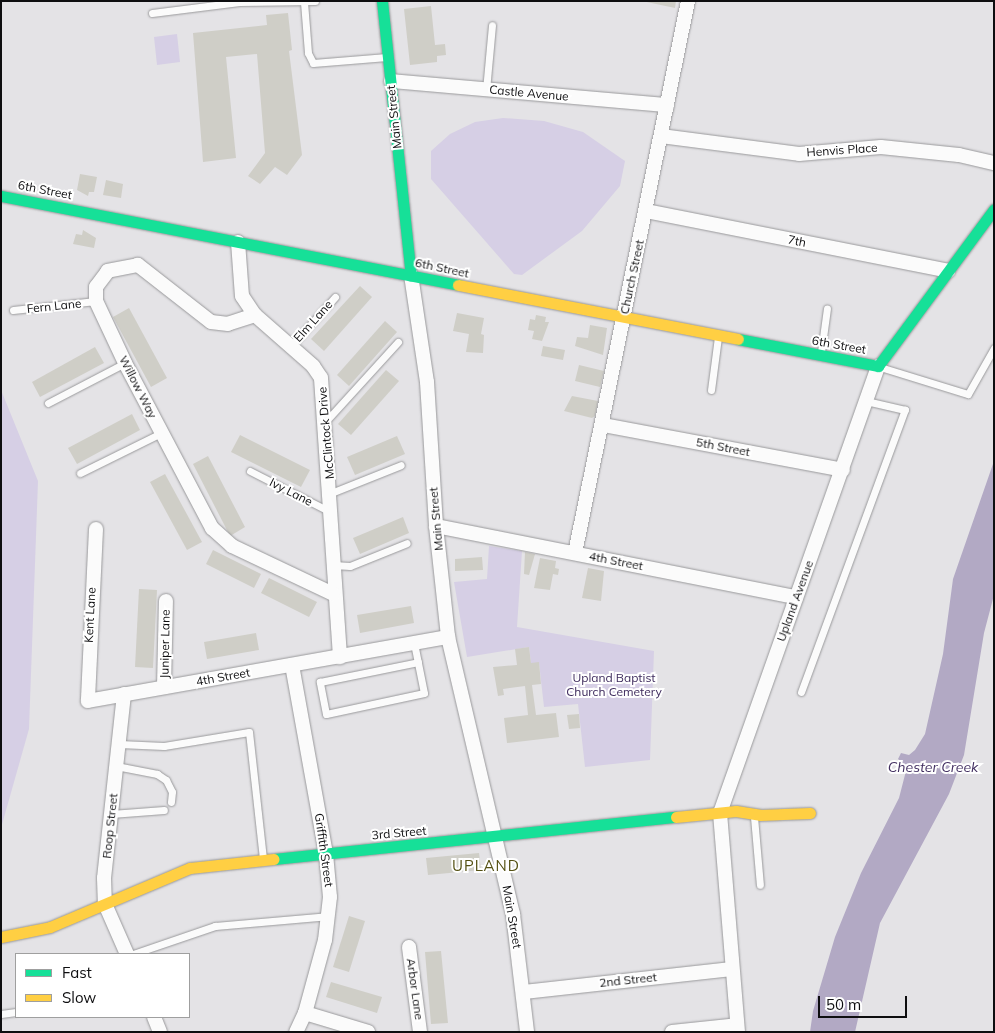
<!DOCTYPE html>
<html>
<head>
<meta charset="utf-8">
<style>
	body { margin:0 }
	#map { position:relative; width:995px; height:1033px; overflow:hidden; background:#e4e3e6; font-family:Mulish,sans-serif }
	div>[style] { position:absolute }
	[style*='--x'] { left:calc(var(--x)*1px); top:calc(var(--y)*1px); width:calc(var(--w)*1px); rotate:calc(var(--a)*1deg) }
	.green>* { inset:0; background:#d6cfe5 }
	.water>* { inset:0; background:#b2a9c4 }
	.building>* { inset:0; background:#cfcec7 }
	.roads { filter:drop-shadow(0 0 1px #99999b) drop-shadow(0 0 1px #99999b) }
	.lane>* { height:7px; margin:-3.5px; padding:0 3.5px; transform-origin:3.5px; border-radius:3.5px; background:#fbfbfb }
	.street>* { height:14px; margin:-7px; padding:0 7px; transform-origin:7px; border-radius:7px; background:#fbfbfb }
	.fast>* { height:11px; margin:-5.5px; padding:0 5.5px; transform-origin:5.5px; border-radius:5.5px; background:#16e098 }
	.slow>* { height:11px; margin:-5.5px; padding:0 5.5px; transform-origin:5.5px; border-radius:5.5px; background:#ffcf43 }
	span { translate:-50% -50%; white-space:nowrap; text-align:center; line-height:1.15; -webkit-text-stroke:4px #fff; paint-order:stroke }
	.street-label { font-size:12px; color:#0e0e10 }
	.park-label { font-size:12px; color:#3e2b5d }
	.water-label { font-size:14px; color:#422f61; font-style:italic }
	.quarter-label { font-size:15px; color:#545013; letter-spacing:1px }
	.frame { position:absolute; inset:0; border:2px solid #0e0e10; pointer-events:none }
	.legend { position:absolute; left:15px; top:953px; width:175px; height:65px; box-sizing:border-box; background:#fff; border:1px solid #9f9f9f; margin:0; padding:6px 9px; list-style:none; font-size:15px; color:#0e0e10 }
	.legend li { display:flex; align-items:center; gap:10px; height:25px }
	.legend b { width:25px; border:1px solid #9f9f9f }
	.scale { position:absolute; left:818px; top:996px; width:89px; height:22px; box-sizing:border-box; border:2px solid #0e0e10; border-top:0; padding-left:6px; font-size:15px; line-height:18px; white-space:nowrap; color:#0e0e10; -webkit-text-stroke:4px #fff; paint-order:stroke }
</style>
</head>
<body>
<div id="map">
	<div class="green">
		<i style="clip-path:polygon(177px 34px,180px 62px,157px 65px,154px 37px)"></i>
		<i style="clip-path:polygon(503px 118px,544px 121px,583px 132px,625px 161px,620px 186px,582px 231px,522px 275px,514px 274px,431px 179px,431px 151px,450px 134px,475px 122px)"></i>
		<i style="clip-path:polygon(1px 390px,38px 481px,29px 729px,1px 828px)"></i>
		<i style="clip-path:polygon(489px 546px,522px 551px,517px 627px,654px 651px,650px 760px,585px 767px,578px 704px,544px 707px,539px 663px,531px 663px,529px 647px,467px 657px,454px 582px,487px 579px)"></i>
	</div>
	<div class="water">
		<i style="clip-path:polygon(994px 461px,994px 595px,984px 633px,964px 755px,949px 794px,880px 923px,855px 1032px,810px 1032px,813px 1011px,835px 937px,861px 873px,899px 798px,907px 767px,898px 759px,901px 753px,909px 755px,915px 750px,925px 734px,943px 654px,953px 579px)"></i>
	</div>
	<div class="building">
		<i style="clip-path:polygon(642px 1px,676px 1px,675px 8px)"></i>
		<i style="clip-path:polygon(431px 6px,435px 45px,445px 44px,446px 55px,437px 56px,437px 62px,410px 65px,404px 9px)"></i>
		<i style="clip-path:polygon(288px 13px,292px 50px,289px 51px,302px 155px,287px 175px,275px 167px,260px 184px,248px 176px,265px 153px,257px 54px,226px 57px,236px 158px,203px 162px,193px 33px,267px 25px,266px 15px)"></i>
		<i style="clip-path:polygon(80px 174px,97px 177px,94px 192px,89px 192px,88px 196px,77px 190px)"></i>
		<i style="clip-path:polygon(106px 180px,123px 184px,121px 198px,103px 195px)"></i>
		<i style="clip-path:polygon(83px 230px,96px 238px,94px 248px,73px 244px,76px 234px,82px 235px)"></i>
		<i style="clip-path:polygon(360px 286px,372px 297px,324px 351px,311px 339px)"></i>
		<i style="clip-path:polygon(129px 308px,167px 378px,151px 387px,113px 317px)"></i>
		<i style="clip-path:polygon(457px 313px,484px 318px,481px 334px,484px 335px,483px 353px,466px 352px,469px 334px,453px 331px)"></i>
		<i style="clip-path:polygon(536px 315px,546px 317px,545px 322px,549px 322px,542px 341px,532px 339px,534px 331px,528px 330px,530px 319px,535px 320px)"></i>
		<i style="clip-path:polygon(385px 321px,397px 332px,349px 386px,337px 375px)"></i>
		<i style="clip-path:polygon(590px 325px,607px 328px,603px 355px,575px 346px,577px 337px,588px 338px)"></i>
		<i style="clip-path:polygon(543px 346px,565px 350px,563px 360px,541px 356px)"></i>
		<i style="clip-path:polygon(95px 347px,104px 363px,40px 397px,32px 382px)"></i>
		<i style="clip-path:polygon(579px 365px,604px 371px,600px 387px,575px 381px)"></i>
		<i style="clip-path:polygon(386px 370px,399px 381px,351px 435px,338px 424px)"></i>
		<i style="clip-path:polygon(572px 396px,598px 401px,595px 416px,592px 418px,564px 411px)"></i>
		<i style="clip-path:polygon(132px 414px,140px 430px,77px 464px,68px 448px)"></i>
		<i style="clip-path:polygon(240px 435px,310px 470px,301px 487px,231px 452px)"></i>
		<i style="clip-path:polygon(397px 436px,405px 454px,355px 475px,347px 457px)"></i>
		<i style="clip-path:polygon(208px 456px,245px 527px,230px 536px,193px 464px)"></i>
		<i style="clip-path:polygon(165px 474px,202px 542px,187px 550px,150px 482px)"></i>
		<i style="clip-path:polygon(403px 517px,409px 533px,360px 554px,353px 538px)"></i>
		<i style="clip-path:polygon(213px 550px,261px 574px,254px 588px,206px 564px)"></i>
		<i style="clip-path:polygon(525px 552px,535px 554px,529px 575px,524px 574px)"></i>
		<i style="clip-path:polygon(482px 557px,483px 570px,455px 571px,455px 559px)"></i>
		<i style="clip-path:polygon(540px 558px,556px 561px,555px 568px,559px 569px,558px 575px,553px 574px,550px 590px,534px 588px)"></i>
		<i style="clip-path:polygon(588px 568px,604px 571px,601px 601px,582px 598px)"></i>
		<i style="clip-path:polygon(269px 578px,317px 602px,309px 617px,261px 593px)"></i>
		<i style="clip-path:polygon(139px 589px,157px 590px,153px 668px,135px 667px)"></i>
		<i style="clip-path:polygon(411px 606px,414px 623px,360px 633px,357px 615px)"></i>
		<i style="clip-path:polygon(256px 633px,259px 650px,207px 659px,204px 642px)"></i>
		<i style="clip-path:polygon(529px 647px,531px 663px,539px 662px,541px 684px,532px 685px,536px 715px,556px 713px,559px 737px,507px 743px,504px 718px,528px 715px,525px 686px,503px 689px,504px 695px,498px 696px,493px 667px,517px 665px,515px 649px)"></i>
		<i style="clip-path:polygon(579px 714px,580px 728px,569px 729px,567px 715px)"></i>
		<i style="clip-path:polygon(479px 853px,481px 870px,428px 875px,426px 858px)"></i>
		<i style="clip-path:polygon(349px 916px,365px 921px,349px 972px,333px 967px)"></i>
		<i style="clip-path:polygon(441px 951px,448px 1023px,431px 1024px,425px 952px)"></i>
		<i style="clip-path:polygon(331px 982px,382px 997px,377px 1013px,326px 997px)"></i>
	</div>
	<div class="roads">
		<div class="lane">
			<i style="--x:304;--y:2;--w:51;--a:85.5"></i>
			<i style="--x:308;--y:53;--w:11;--a:63"></i>
			<i style="--x:313;--y:63;--w:74;--a:-4.6"></i>
			<i style="--x:152;--y:13;--w:88;--a:-7.2"></i>
			<i style="--x:239;--y:2;--w:76;--a:-0.8"></i>
			<i style="--x:486;--y:90;--w:65;--a:-84.7"></i>
			<i style="--x:13;--y:310;--w:83;--a:-6.2"></i>
			<i style="--x:291;--y:346;--w:66;--a:-48.1"></i>
			<i style="--x:821;--y:352;--w:44;--a:-82.2"></i>
			<i style="--x:880;--y:367;--w:92;--a:17.1"></i>
			<i style="--x:968;--y:394;--w:53;--a:-60.5"></i>
			<i style="--x:711;--y:390;--w:53;--a:-82.5"></i>
			<i style="--x:48;--y:403;--w:87;--a:-27.5"></i>
			<i style="--x:326;--y:421;--w:107;--a:-47.7"></i>
			<i style="--x:250;--y:471;--w:89;--a:26.9"></i>
			<i style="--x:80;--y:473;--w:90;--a:-26.3"></i>
			<i style="--x:331;--y:493;--w:75;--a:-21.8"></i>
			<i style="--x:333;--y:565;--w:17;--a:3"></i>
			<i style="--x:350;--y:566;--w:61;--a:-22"></i>
			<i style="--x:414;--y:643;--w:51;--a:78.7"></i>
			<i style="--x:424;--y:693;--w:100;--a:167.9"></i>
			<i style="--x:326;--y:714;--w:33;--a:-101"></i>
			<i style="--x:320;--y:682;--w:100;--a:-11.5"></i>
			<i style="--x:801;--y:692;--w:301;--a:-69.8"></i>
			<i style="--x:905;--y:410;--w:40;--a:-167"></i>
			<i style="--x:119;--y:744;--w:45;--a:2.5"></i>
			<i style="--x:164;--y:746;--w:86;--a:-9.4"></i>
			<i style="--x:249;--y:732;--w:127;--a:83.7"></i>
			<i style="--x:116;--y:766;--w:42;--a:11"></i>
			<i style="--x:157;--y:774;--w:11;--a:34"></i>
			<i style="--x:166;--y:780;--w:13;--a:63"></i>
			<i style="--x:172;--y:792;--w:10;--a:96"></i>
			<i style="--x:111;--y:814;--w:53;--a:-4.3"></i>
			<i style="--x:754;--y:817;--w:68;--a:85"></i>
			<i style="--x:133;--y:954;--w:87;--a:-18.9"></i>
			<i style="--x:215;--y:926;--w:115;--a:-5"></i>
			<i style="--x:1;--y:1014;--w:15;--a:-8"></i>
		</div>
		<div class="street">
			<i style="--x:391;--y:81;--w:277;--a:5"></i>
			<i style="--x:661;--y:136;--w:139;--a:7.4"></i>
			<i style="--x:799;--y:154;--w:82;--a:-4.9"></i>
			<i style="--x:881;--y:147;--w:78;--a:5.9"></i>
			<i style="--x:959;--y:155;--w:36;--a:13"></i>
			<i style="--x:646;--y:211;--w:308;--a:11.2"></i>
			<i style="--x:238;--y:242;--w:54;--a:85.8"></i>
			<i style="--x:242;--y:296;--w:23;--a:56"></i>
			<i style="--x:255;--y:315;--w:77;--a:41.3"></i>
			<i style="--x:313;--y:366;--w:14;--a:56"></i>
			<i style="--x:321;--y:378;--w:280;--a:86.1"></i>
			<i style="--x:411;--y:275;--w:108;--a:81.5"></i>
			<i style="--x:427;--y:382;--w:144;--a:86.4"></i>
			<i style="--x:436;--y:526;--w:112;--a:83.8"></i>
			<i style="--x:448;--y:637;--w:285;--a:76.8"></i>
			<i style="--x:513;--y:914;--w:119;--a:83.2"></i>
			<i style="--x:255;--y:315;--w:28;--a:162"></i>
			<i style="--x:228;--y:324;--w:17;--a:-173"></i>
			<i style="--x:211;--y:322;--w:93;--a:-142"></i>
			<i style="--x:138;--y:265;--w:31;--a:169"></i>
			<i style="--x:108;--y:271;--w:20;--a:127"></i>
			<i style="--x:96;--y:287;--w:14;--a:90"></i>
			<i style="--x:96;--y:301;--w:68;--a:64.9"></i>
			<i style="--x:125;--y:363;--w:187;--a:62.2"></i>
			<i style="--x:212;--y:528;--w:27;--a:42"></i>
			<i style="--x:232;--y:546;--w:112;--a:25.4"></i>
			<i style="--x:603;--y:425;--w:244;--a:10.6"></i>
			<i style="--x:436;--y:526;--w:367;--a:11.2"></i>
			<i style="--x:96;--y:529;--w:172;--a:92.7"></i>
			<i style="--x:88;--y:701;--w:366;--a:-10.1"></i>
			<i style="--x:575;--y:553;--w:563;--a:-78.43"></i>
			<i style="--x:292;--y:665;--w:192;--a:79.8"></i>
			<i style="--x:326;--y:854;--w:43;--a:84.7"></i>
			<i style="--x:330;--y:897;--w:43;--a:96.6"></i>
			<i style="--x:325;--y:940;--w:76;--a:105.3"></i>
			<i style="--x:305;--y:1013;--w:21;--a:115"></i>
			<i style="--x:164;--y:687;--w:86;--a:-88.7"></i>
			<i style="--x:124;--y:694;--w:185;--a:96.2"></i>
			<i style="--x:104;--y:878;--w:26;--a:88"></i>
			<i style="--x:105;--y:904;--w:55;--a:66.3"></i>
			<i style="--x:409;--y:947;--w:86;--a:82.6"></i>
			<i style="--x:524;--y:992;--w:209;--a:-6.3"></i>
			<i style="--x:305;--y:1013;--w:66;--a:16.8"></i>
			<i style="--x:154;--y:1017;--w:16;--a:68"></i>
			<i style="--x:672;--y:1032;--w:65;--a:-6.1"></i>
			<i style="--x:738;--y:1032;--w:220;--a:-94.7"></i>
			<i style="--x:720;--y:813;--w:474;--a:-70.5"></i>
		</div>
		<div class="fast">
			<i style="--x:382;--y:1;--w:276;--a:84"></i>
			<i style="--x:1;--y:196;--w:466;--a:11"></i>
			<i style="--x:738;--y:339;--w:143;--a:10.9"></i>
			<i style="--x:878;--y:366;--w:195;--a:-53.5"></i>
			<i style="--x:274;--y:859;--w:404;--a:-6"></i>
		</div>
		<div class="slow">
			<i style="--x:458;--y:285;--w:285;--a:10.9"></i>
			<i style="--x:676;--y:817;--w:60;--a:-5.7"></i>
			<i style="--x:736;--y:811;--w:24;--a:9"></i>
			<i style="--x:760;--y:815;--w:50;--a:-2.3"></i>
			<i style="--x:1;--y:937;--w:50;--a:-11.5"></i>
			<i style="--x:50;--y:927;--w:152;--a:-22.9"></i>
			<i style="--x:190;--y:868;--w:84;--a:-6.1"></i>
		</div>
	</div>
	<div class="street-label">
		<span style="left:529px;top:93px;rotate:5deg">Castle Avenue</span>
		<span style="left:394px;top:117px;rotate:-96deg">Main Street</span>
		<span style="left:842px;top:150px;rotate:-4deg">Henvis Place</span>
		<span style="left:45px;top:190px;rotate:11deg">6th Street</span>
		<span style="left:797px;top:241px;rotate:11deg">7th</span>
		<span style="left:442px;top:268px;rotate:12deg">6th Street</span>
		<span style="left:632px;top:277px;rotate:-78deg">Church Street</span>
		<span style="left:54px;top:306px;rotate:-6deg">Fern Lane</span>
		<span style="left:313px;top:321px;rotate:-48deg">Elm Lane</span>
		<span style="left:839px;top:345px;rotate:10deg">6th Street</span>
		<span style="left:138px;top:387px;rotate:63deg">Willow Way</span>
		<span style="left:326px;top:433px;rotate:-95deg">McClintock Drive</span>
		<span style="left:723px;top:447px;rotate:11deg">5th Street</span>
		<span style="left:291px;top:492px;rotate:27deg">Ivy Lane</span>
		<span style="left:436px;top:519px;rotate:-95deg">Main Street</span>
		<span style="left:616px;top:561px;rotate:11deg">4th Street</span>
		<span style="left:795px;top:601px;rotate:-70deg">Upland Avenue</span>
		<span style="left:90px;top:615px;rotate:-87deg">Kent Lane</span>
		<span style="left:165px;top:644px;rotate:-89deg">Juniper Lane</span>
		<span style="left:223px;top:677px;rotate:-10deg">4th Street</span>
		<span style="left:110px;top:826px;rotate:-84deg">Roop Street</span>
		<span style="left:399px;top:833px;rotate:-5deg">3rd Street</span>
		<span style="left:324px;top:850px;rotate:82deg">Griffith Street</span>
		<span style="left:512px;top:917px;rotate:80deg">Main Street</span>
		<span style="left:628px;top:980px;rotate:-6deg">2nd Street</span>
		<span style="left:415px;top:989px;rotate:82deg">Arbor Lane</span>
	</div>
	<div class="park-label">
		<span style="left:614px;top:685px">Upland Baptist<br>Church Cemetery</span>
	</div>
	<div class="water-label">
		<span style="left:933px;top:767px">Chester Creek</span>
	</div>
	<div class="quarter-label">
		<span style="left:486px;top:866px">UPLAND</span>
	</div>
	<div class="frame"></div>
	<ul class="legend">
	<li><b style="height:6px;background:#16e098"></b>Fast</li>
	<li><b style="height:6px;background:#ffcf43"></b>Slow</li>
	</ul>
	<div class="scale">50 m</div>
</div>
</body>
</html>
